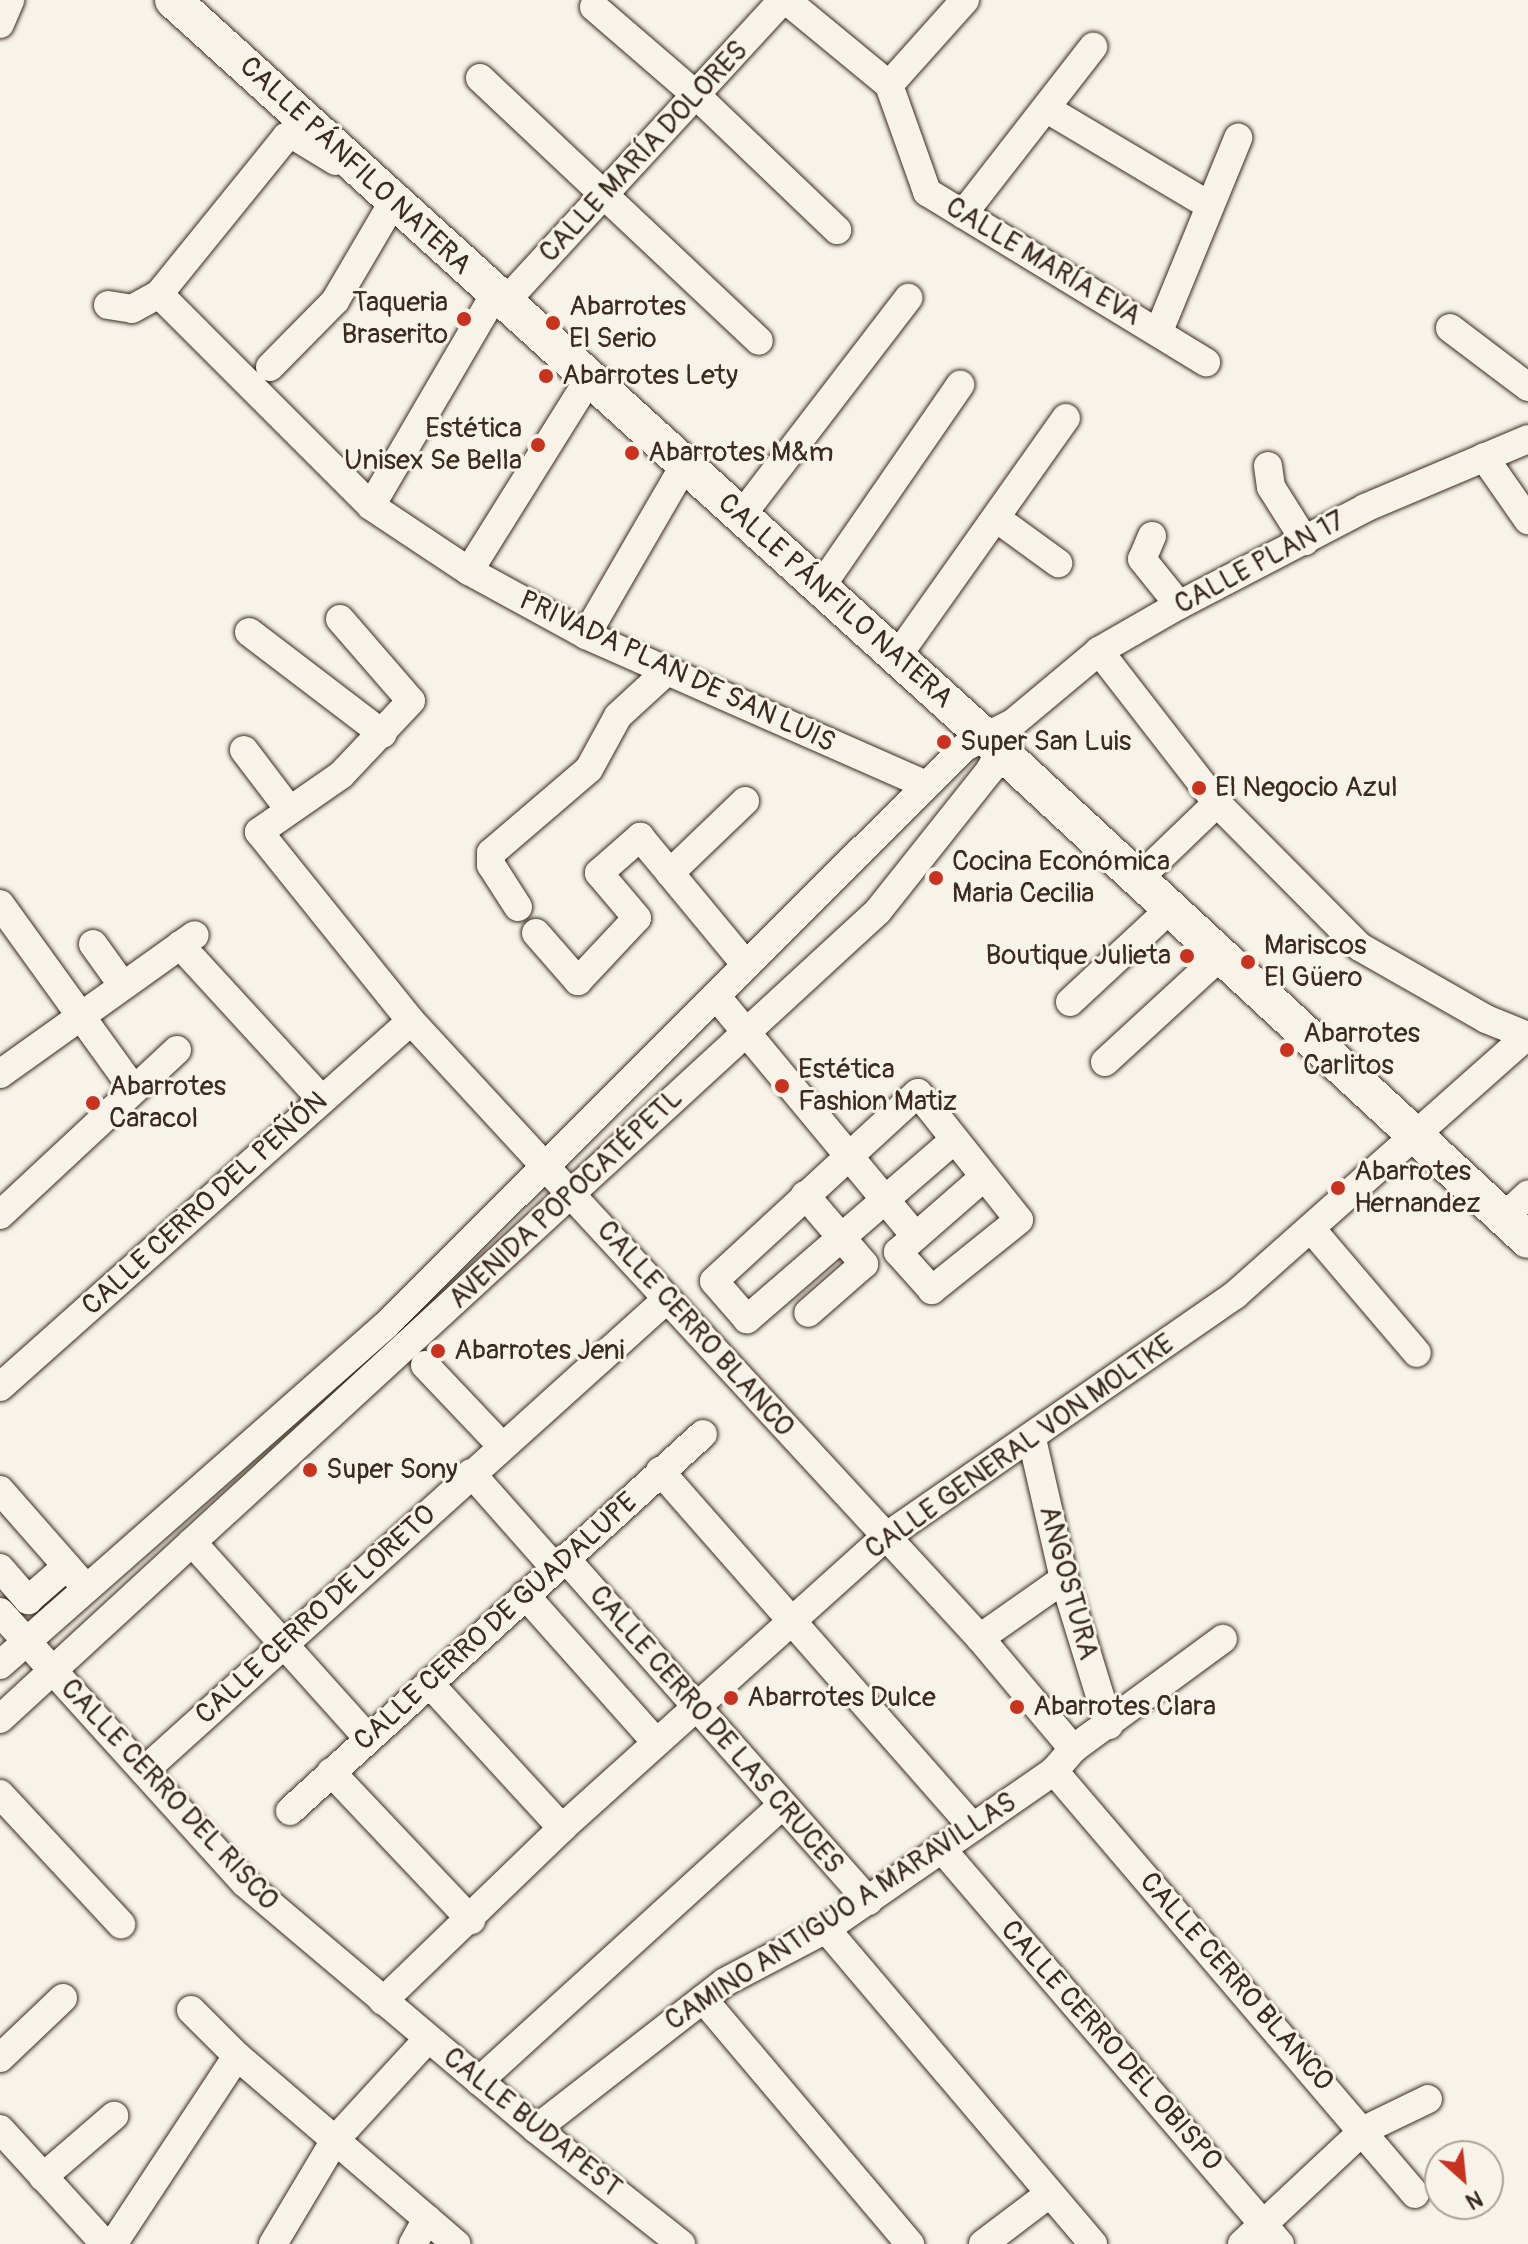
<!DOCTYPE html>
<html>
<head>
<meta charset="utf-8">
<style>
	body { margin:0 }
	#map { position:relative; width:1528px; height:2244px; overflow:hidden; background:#f7f3e8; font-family:Pangolin,sans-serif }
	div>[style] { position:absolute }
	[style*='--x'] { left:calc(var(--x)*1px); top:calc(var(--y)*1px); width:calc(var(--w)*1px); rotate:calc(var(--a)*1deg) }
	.roads { filter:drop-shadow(0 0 2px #3b2a1e) drop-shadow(0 0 2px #3b2a1e) }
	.minor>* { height:28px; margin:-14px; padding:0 14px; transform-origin:14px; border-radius:14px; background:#f7f3e8 }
	.major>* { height:36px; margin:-18px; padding:0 18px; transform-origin:18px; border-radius:18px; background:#f7f3e8 }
	.dots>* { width:22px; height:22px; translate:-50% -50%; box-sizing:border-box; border:4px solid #f7f3e8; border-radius:50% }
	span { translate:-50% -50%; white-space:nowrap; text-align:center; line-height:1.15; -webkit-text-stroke:6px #f7f3e8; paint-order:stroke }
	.street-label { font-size:28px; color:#3b2a1e }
	.poi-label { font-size:28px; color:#3b2a1e }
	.right { translate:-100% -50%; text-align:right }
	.left { translate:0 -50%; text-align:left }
	.north { position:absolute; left:1424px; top:2140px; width:80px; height:80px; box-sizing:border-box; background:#f7f3e8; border:2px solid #aca397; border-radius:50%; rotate:153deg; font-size:22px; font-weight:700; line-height:32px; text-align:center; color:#3b2a1e }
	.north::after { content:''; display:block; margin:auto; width:28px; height:36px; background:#c8321e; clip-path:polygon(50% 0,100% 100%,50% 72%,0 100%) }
</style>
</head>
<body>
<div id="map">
	<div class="roads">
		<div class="minor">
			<i style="--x:786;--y:0;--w:134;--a:39.5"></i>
			<i style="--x:889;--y:85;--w:114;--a:70.4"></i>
			<i style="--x:927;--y:192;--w:327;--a:31.4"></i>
			<i style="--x:594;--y:7;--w:136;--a:40.8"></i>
			<i style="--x:697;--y:96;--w:194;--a:43.7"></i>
			<i style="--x:0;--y:24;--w:26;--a:-67"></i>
			<i style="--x:480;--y:78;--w:383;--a:43.3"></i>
			<i style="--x:889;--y:85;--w:114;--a:-48.2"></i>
			<i style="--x:1047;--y:109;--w:186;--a:30.7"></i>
			<i style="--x:963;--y:214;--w:212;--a:-52.1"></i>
			<i style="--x:159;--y:294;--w:300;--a:45"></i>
			<i style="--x:371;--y:506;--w:118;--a:33.6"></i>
			<i style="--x:469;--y:571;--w:133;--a:28.7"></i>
			<i style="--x:586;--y:635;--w:369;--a:23.8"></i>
			<i style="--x:504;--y:303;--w:412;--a:-47.4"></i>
			<i style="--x:108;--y:305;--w:24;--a:9"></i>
			<i style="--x:132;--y:309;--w:31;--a:-29"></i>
			<i style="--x:159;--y:294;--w:202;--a:-51"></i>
			<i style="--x:286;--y:137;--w:7;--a:-16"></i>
			<i style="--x:293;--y:135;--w:50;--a:31.2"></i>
			<i style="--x:1450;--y:328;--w:98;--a:37.1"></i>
			<i style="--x:1159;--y:331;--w:209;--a:-67.7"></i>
			<i style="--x:270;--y:367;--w:93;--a:-45.4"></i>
			<i style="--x:335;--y:301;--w:115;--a:-59.6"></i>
			<i style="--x:1484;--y:457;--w:77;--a:55.1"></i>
			<i style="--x:1268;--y:466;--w:21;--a:82"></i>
			<i style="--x:1271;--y:487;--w:64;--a:57.8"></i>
			<i style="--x:371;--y:506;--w:246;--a:-59.7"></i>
			<i style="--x:741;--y:516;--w:275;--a:-52.5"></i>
			<i style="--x:996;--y:518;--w:77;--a:36"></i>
			<i style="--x:1152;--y:536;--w:25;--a:113"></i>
			<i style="--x:1142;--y:559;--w:59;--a:51.2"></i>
			<i style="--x:469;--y:571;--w:226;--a:-58"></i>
			<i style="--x:820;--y:588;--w:247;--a:-55.4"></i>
			<i style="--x:340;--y:619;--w:108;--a:49.1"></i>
			<i style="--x:411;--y:701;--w:102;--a:133.4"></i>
			<i style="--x:341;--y:775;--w:100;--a:145.2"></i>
			<i style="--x:259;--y:832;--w:243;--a:51.2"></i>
			<i style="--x:411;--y:1021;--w:839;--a:47.32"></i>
			<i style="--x:980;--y:1638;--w:145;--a:50"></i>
			<i style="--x:249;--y:632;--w:168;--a:37.3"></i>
			<i style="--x:586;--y:635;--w:198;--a:-59.9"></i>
			<i style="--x:1099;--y:651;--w:192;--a:52.2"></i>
			<i style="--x:1217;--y:803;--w:203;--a:45.2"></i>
			<i style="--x:1360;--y:947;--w:145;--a:29.7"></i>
			<i style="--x:1486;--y:1019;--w:45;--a:22"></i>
			<i style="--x:896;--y:658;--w:294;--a:-54.7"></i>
			<i style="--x:244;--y:750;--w:73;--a:52.8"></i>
			<i style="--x:670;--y:873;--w:119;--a:50.4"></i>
			<i style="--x:1137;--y:880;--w:111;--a:-43.9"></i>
			<i style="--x:0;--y:904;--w:229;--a:54.2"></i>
			<i style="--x:518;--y:907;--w:50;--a:-122.7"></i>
			<i style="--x:491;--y:865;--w:12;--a:-90"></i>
			<i style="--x:491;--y:853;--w:129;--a:-40.6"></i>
			<i style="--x:589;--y:769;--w:60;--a:-61.3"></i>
			<i style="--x:618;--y:716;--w:67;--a:-42.6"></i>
			<i style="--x:536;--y:933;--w:64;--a:48.8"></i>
			<i style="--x:578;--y:981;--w:86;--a:-46.9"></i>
			<i style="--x:637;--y:918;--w:59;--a:-130.2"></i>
			<i style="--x:599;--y:873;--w:55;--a:-41.3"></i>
			<i style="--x:640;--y:837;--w:47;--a:50.2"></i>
			<i style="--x:670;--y:873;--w:104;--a:-43.8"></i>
			<i style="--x:93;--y:944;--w:48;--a:54.3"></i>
			<i style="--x:180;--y:945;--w:210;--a:47.5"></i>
			<i style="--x:716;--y:996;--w:312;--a:50.3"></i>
			<i style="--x:1070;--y:1002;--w:135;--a:-42.9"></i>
			<i style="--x:1105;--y:1062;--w:155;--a:-42.6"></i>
			<i style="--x:0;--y:1074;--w:239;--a:-35.5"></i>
			<i style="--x:954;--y:1140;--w:274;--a:139.1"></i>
			<i style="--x:747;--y:1319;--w:50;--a:-131"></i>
			<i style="--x:714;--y:1281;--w:277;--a:-42.7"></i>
			<i style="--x:918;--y:1093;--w:162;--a:51.5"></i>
			<i style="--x:1019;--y:1220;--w:112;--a:141.2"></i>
			<i style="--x:932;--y:1290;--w:51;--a:-131.8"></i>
			<i style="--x:898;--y:1252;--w:114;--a:-41.1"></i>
			<i style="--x:805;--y:1195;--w:91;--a:49.5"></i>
			<i style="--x:864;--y:1264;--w:74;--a:138.8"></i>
			<i style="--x:0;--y:1215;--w:242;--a:-43"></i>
			<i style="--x:1504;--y:1217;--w:33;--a:-43"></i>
			<i style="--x:1313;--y:1231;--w:160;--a:49.6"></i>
			<i style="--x:425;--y:1365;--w:110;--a:46.5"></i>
			<i style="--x:0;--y:1387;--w:550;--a:-41.69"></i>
			<i style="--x:1032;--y:1439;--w:144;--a:77.1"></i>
			<i style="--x:1064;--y:1579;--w:153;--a:72.9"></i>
			<i style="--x:660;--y:1471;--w:474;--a:48.7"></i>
			<i style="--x:471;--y:1473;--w:127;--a:48.5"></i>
			<i style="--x:0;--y:1490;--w:130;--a:48.7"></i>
			<i style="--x:192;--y:1542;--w:263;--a:48.1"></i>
			<i style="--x:565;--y:1558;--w:458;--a:48.5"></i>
			<i style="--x:0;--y:1568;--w:43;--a:48.8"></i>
			<i style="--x:28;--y:1600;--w:50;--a:-41"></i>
			<i style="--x:525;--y:1595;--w:197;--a:48.3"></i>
			<i style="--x:0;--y:1612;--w:365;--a:47.9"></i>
			<i style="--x:245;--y:1883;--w:381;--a:40.2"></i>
			<i style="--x:536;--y:2129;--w:185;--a:38.4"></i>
			<i style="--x:980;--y:1638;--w:103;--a:-35.1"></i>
			<i style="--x:0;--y:1665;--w:514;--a:-41.37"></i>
			<i style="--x:386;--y:1325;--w:818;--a:-44.95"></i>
			<i style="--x:965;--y:747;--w:54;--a:-26.6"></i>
			<i style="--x:1013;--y:723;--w:112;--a:-39.9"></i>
			<i style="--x:1099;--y:651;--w:92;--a:-29.9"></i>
			<i style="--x:1179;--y:605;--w:210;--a:-27.5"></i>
			<i style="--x:1365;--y:508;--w:177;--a:-22.9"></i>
			<i style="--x:429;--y:1683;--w:197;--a:47.5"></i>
			<i style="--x:0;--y:1719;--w:1193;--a:-42.62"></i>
			<i style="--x:878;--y:911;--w:180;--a:-51.5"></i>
			<i style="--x:990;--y:770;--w:40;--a:-62"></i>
			<i style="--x:144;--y:1771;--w:704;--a:-42.07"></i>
			<i style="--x:1054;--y:1771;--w:556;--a:49.52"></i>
			<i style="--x:331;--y:1772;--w:204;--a:46.6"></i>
			<i style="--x:0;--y:1794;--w:178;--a:47.1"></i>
			<i style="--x:290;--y:1811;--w:559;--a:-42.39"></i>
			<i style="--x:941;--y:1848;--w:521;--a:49.43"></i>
			<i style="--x:826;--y:1929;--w:413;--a:49.7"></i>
			<i style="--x:703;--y:1999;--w:321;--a:49.8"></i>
			<i style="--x:383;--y:2001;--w:249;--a:-44"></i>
			<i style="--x:562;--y:1828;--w:433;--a:-42"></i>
			<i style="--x:884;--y:1538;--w:427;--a:-34.7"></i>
			<i style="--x:1235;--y:1295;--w:390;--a:-41.6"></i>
			<i style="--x:191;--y:2010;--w:65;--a:45"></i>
			<i style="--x:237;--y:2056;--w:289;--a:40.6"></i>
			<i style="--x:0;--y:2058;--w:87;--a:-43.6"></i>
			<i style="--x:479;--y:2081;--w:410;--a:-42.3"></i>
			<i style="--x:0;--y:2129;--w:156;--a:47.6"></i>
			<i style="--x:536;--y:2129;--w:239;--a:-37.9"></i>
			<i style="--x:725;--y:1982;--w:114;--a:-27.7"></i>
			<i style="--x:826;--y:1929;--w:277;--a:-34.7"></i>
			<i style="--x:1054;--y:1771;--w:29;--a:-49"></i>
			<i style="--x:1073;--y:1749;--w:186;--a:-36.3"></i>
			<i style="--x:43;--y:2177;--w:94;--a:-40.7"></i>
			<i style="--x:113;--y:2244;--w:225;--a:-56.6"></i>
			<i style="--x:273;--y:2244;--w:121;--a:-59.2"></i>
			<i style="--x:335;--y:2140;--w:137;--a:-47.4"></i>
			<i style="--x:413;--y:2244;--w:29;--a:-61"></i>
			<i style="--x:983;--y:2244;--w:83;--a:-37.1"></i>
			<i style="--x:1242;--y:2244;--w:167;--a:-43.1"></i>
			<i style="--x:1364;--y:2130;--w:71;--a:-25.8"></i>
		</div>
		<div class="major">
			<i style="--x:173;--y:0;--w:1092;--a:42.22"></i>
			<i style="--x:982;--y:734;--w:744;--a:42.82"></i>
		</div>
	</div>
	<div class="dots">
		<i style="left:464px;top:319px;background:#c8321e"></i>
		<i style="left:553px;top:323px;background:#c8321e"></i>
		<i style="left:546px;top:376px;background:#c8321e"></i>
		<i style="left:538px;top:445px;background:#c8321e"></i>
		<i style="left:632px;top:453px;background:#c8321e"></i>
		<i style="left:944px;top:742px;background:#c8321e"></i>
		<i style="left:1199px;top:788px;background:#c8321e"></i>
		<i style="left:936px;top:878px;background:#c8321e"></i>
		<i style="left:1187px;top:956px;background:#c8321e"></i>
		<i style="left:1248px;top:962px;background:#c8321e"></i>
		<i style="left:1287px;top:1050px;background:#c8321e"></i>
		<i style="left:782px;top:1086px;background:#c8321e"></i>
		<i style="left:93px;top:1103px;background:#c8321e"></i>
		<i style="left:1338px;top:1188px;background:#c8321e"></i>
		<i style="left:438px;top:1351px;background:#c8321e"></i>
		<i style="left:310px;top:1470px;background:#c8321e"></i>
		<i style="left:731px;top:1698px;background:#c8321e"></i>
		<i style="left:1017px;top:1707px;background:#c8321e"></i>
	</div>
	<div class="street-label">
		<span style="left:644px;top:152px;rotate:-47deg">CALLE MARÍA DOLORES</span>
		<span style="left:355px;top:166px;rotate:43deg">CALLE PÁNFILO NATERA</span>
		<span style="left:1043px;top:262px;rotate:31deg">CALLE MARÍA EVA</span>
		<span style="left:1260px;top:563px;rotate:-28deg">CALLE PLAN 17</span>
		<span style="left:835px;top:601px;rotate:42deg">CALLE PÁNFILO NATERA</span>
		<span style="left:677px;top:672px;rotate:25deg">PRIVADA PLAN DE SAN LUIS</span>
		<span style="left:566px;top:1199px;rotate:-43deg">AVENIDA POPOCATÉPETL</span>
		<span style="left:205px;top:1204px;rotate:-42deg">CALLE CERRO DEL PEÑÓN</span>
		<span style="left:695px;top:1329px;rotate:48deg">CALLE CERRO BLANCO</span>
		<span style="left:1020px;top:1447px;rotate:-35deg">CALLE GENERAL VON MOLTKE</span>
		<span style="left:1068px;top:1583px;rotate:75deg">ANGOSTURA</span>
		<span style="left:316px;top:1615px;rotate:-42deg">CALLE CERRO DE LORETO</span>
		<span style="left:496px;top:1622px;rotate:-42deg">CALLE CERRO DE GUADALUPE</span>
		<span style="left:716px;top:1730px;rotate:49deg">CALLE CERRO DE LAS CRUCES</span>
		<span style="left:169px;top:1795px;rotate:47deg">CALLE CERRO DEL RISCO</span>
		<span style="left:841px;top:1912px;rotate:-33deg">CAMINO ANTIGUO A MARAVILLAS</span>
		<span style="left:1236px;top:1982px;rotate:49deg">CALLE CERRO BLANCO</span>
		<span style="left:1111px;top:2046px;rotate:49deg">CALLE CERRO DEL OBISPO</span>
		<span style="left:532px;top:2123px;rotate:39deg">CALLE BUDAPEST</span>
	</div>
	<div class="poi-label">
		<span class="right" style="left:448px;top:319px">Taqueria<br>Braserito</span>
		<span class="left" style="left:569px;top:323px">Abarrotes<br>El Serio</span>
		<span class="left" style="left:562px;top:376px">Abarrotes Lety</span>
		<span class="right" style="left:522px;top:445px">Estética<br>Unisex Se Bella</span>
		<span class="left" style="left:648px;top:453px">Abarrotes M&amp;m</span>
		<span class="left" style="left:960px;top:742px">Super San Luis</span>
		<span class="left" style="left:1215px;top:788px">El Negocio Azul</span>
		<span class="left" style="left:952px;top:878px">Cocina Económica<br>Maria Cecilia</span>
		<span class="left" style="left:1264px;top:962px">Mariscos<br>El Güero</span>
		<span class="right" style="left:1171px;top:956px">Boutique Julieta</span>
		<span class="left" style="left:1303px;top:1050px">Abarrotes<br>Carlitos</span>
		<span class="left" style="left:798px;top:1086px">Estética<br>Fashion Matiz</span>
		<span class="left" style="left:109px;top:1103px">Abarrotes<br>Caracol</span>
		<span class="left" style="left:1354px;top:1188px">Abarrotes<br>Hernandez</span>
		<span class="left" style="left:454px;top:1351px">Abarrotes Jeni</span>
		<span class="left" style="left:326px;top:1470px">Super Sony</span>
		<span class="left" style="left:747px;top:1698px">Abarrotes Dulce</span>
		<span class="left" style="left:1033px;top:1707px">Abarrotes Clara</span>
	</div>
	<div class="north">N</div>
</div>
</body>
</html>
